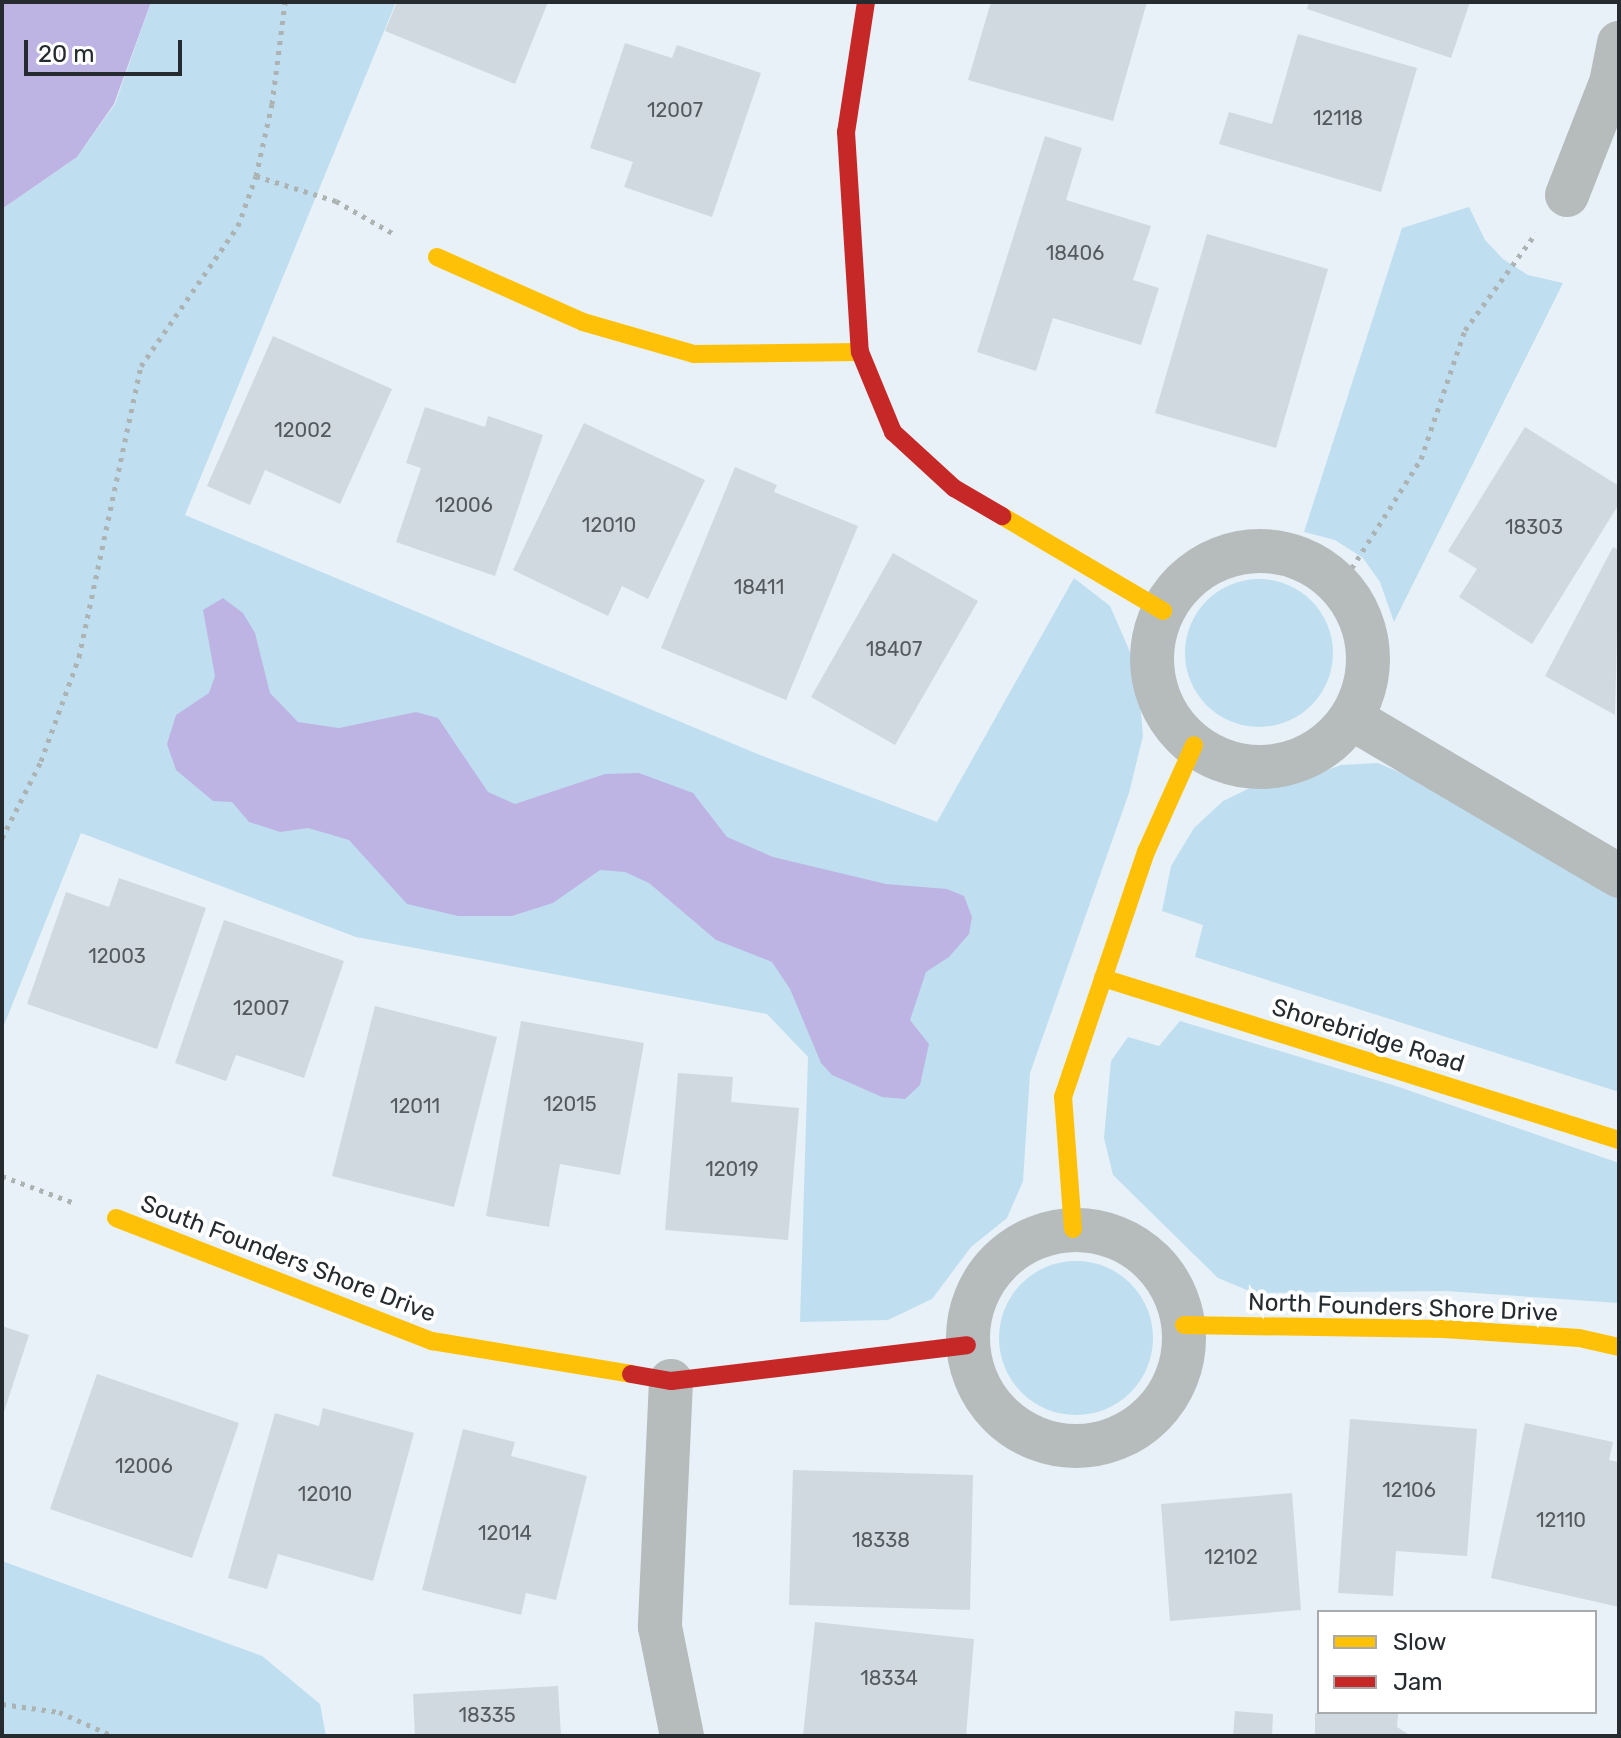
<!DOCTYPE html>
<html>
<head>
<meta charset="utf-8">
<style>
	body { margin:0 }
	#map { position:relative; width:1621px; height:1738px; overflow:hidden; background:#e7f1f7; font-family:Rubik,sans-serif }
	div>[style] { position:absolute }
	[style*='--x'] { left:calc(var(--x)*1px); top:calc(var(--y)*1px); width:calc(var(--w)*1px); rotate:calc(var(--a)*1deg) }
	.green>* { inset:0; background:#bfdff0 }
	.round { border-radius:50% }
	.water>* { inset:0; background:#beb4e3 }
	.building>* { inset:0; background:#d1d9e0 }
	.path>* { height:5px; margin-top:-2.5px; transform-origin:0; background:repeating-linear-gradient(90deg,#adb2b3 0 4px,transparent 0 10px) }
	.street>* { height:44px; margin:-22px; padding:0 22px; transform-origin:22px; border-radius:22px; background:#b6bbbc }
	.street>.ring { margin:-22px; padding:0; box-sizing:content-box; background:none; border:44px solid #b6bbbc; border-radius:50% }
	.slow>* { height:18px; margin:-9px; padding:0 9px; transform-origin:9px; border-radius:9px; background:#ffc107 }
	.jam>* { height:18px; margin:-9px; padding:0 9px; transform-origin:9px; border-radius:9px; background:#c62828 }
	span { translate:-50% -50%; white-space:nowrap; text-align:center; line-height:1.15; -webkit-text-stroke:8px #fff; paint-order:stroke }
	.number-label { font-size:20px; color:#545a5f }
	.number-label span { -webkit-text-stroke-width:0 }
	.street-label { font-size:24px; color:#252b2f }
	.frame { position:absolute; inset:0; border:4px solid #252b2f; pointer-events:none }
	.legend { position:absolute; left:1317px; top:1610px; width:280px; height:104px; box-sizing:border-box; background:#fff; border:2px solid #a8aaac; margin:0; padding:10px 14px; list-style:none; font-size:24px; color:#252b2f }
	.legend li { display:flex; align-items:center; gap:16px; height:40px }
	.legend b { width:40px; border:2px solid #a8aaac }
	.scale { position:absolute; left:24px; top:40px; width:158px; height:36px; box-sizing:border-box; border:4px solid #252b2f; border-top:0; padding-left:10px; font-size:24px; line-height:28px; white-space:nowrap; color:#252b2f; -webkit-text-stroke:6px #fff; paint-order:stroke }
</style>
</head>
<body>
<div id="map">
	<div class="green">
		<i style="clip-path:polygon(151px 2px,396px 2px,185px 515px,760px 755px,937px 822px,1074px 578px,1110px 606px,1137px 668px,1143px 736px,1129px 793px,1030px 1073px,1023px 1181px,1007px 1218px,971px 1247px,932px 1299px,888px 1320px,800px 1322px,808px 1057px,767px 1014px,356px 937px,81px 833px,2px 1030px,2px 209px,77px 157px,115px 104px)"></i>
		<i style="clip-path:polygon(1469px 207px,1485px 240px,1503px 259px,1528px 275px,1563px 283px,1394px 622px,1380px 582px,1363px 558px,1335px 540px,1304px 532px,1402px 228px)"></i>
		<i class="round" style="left:1185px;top:579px;width:148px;height:148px"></i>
		<i style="clip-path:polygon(1378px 763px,1427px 784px,1619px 896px,1619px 1092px,1195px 957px,1203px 925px,1162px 911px,1171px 866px,1194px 828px,1223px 801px,1252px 787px,1279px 787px,1341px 765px)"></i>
		<i style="clip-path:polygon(1180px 1021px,1396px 1086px,1619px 1163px,1619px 1303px,1446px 1291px,1254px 1293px,1218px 1278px,1113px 1175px,1104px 1138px,1111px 1061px,1128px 1037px,1159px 1046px)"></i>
		<i class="round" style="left:999px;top:1261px;width:154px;height:154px"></i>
		<i style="clip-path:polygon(2px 1561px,262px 1656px,320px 1704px,326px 1736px,2px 1736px)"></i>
	</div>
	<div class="water">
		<i style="clip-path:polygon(2px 2px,151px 2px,114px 104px,77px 157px,2px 209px)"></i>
		<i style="clip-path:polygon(223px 598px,243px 613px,255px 633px,270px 693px,298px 722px,339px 728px,416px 712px,438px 718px,488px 792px,515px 804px,605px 774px,639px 773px,693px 793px,727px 837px,773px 857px,886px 884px,947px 889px,964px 896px,972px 917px,969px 934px,949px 957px,926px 972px,910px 1020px,929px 1044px,920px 1085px,905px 1099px,882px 1097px,832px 1075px,821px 1063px,790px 989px,772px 962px,716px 940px,649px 883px,625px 872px,600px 870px,553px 903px,512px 916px,458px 916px,407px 904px,349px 840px,308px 828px,280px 832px,249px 822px,232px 802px,213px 801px,176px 770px,167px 744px,176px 715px,209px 693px,215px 676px,203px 610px)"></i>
	</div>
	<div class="building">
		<i style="clip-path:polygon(397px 2px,548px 2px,515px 84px,385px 31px)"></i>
		<i style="clip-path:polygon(991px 2px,1147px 2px,1113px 121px,968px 80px)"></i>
		<i style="clip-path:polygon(1309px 2px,1470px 2px,1451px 58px,1307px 9px)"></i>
		<i style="clip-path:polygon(1298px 34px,1417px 68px,1381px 192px,1219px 144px,1229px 112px,1272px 124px)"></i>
		<i style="clip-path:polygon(625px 43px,672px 58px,677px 45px,761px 73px,712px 217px,624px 187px,633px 162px,590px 148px)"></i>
		<i style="clip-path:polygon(1045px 136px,1082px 148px,1066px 200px,1151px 226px,1133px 280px,1159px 288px,1141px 345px,1053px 318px,1036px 371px,977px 352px)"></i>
		<i style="clip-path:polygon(1207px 234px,1328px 269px,1276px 448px,1155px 413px)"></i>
		<i style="clip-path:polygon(273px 336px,392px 389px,340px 504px,265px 470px,250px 505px,207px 486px)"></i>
		<i style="clip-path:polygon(425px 407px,485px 427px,488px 416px,543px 435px,495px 576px,396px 542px,421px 468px,406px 463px)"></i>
		<i style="clip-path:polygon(584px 423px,705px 480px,648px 599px,622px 586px,608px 616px,513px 570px)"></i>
		<i style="clip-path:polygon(1525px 427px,1619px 486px,1619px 504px,1532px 644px,1459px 597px,1477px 569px,1448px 551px)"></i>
		<i style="clip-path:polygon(735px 467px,777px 485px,774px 492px,858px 526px,786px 700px,661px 648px)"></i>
		<i style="clip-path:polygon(1613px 547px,1619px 550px,1615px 715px,1545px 676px)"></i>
		<i style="clip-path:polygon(893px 553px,978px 601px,895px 745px,811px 697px)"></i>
		<i style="clip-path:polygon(119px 878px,206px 908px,157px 1049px,27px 1004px,66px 892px,109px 907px)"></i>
		<i style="clip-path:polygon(224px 920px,344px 961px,304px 1078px,236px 1055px,226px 1081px,175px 1063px)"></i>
		<i style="clip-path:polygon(375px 1006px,497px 1037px,454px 1207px,332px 1176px)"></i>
		<i style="clip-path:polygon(521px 1021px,644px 1043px,620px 1175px,560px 1164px,549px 1227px,486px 1216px)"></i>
		<i style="clip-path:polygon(678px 1073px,733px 1077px,731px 1102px,799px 1108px,788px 1240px,665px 1230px)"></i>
		<i style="clip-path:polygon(2px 1326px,29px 1335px,3px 1415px,2px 1415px)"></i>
		<i style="clip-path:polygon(97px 1374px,239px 1423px,192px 1558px,50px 1509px)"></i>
		<i style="clip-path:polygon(323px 1408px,414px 1433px,373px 1581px,278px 1554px,267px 1589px,228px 1578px,275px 1413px,319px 1426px)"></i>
		<i style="clip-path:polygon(1350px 1419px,1477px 1429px,1467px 1556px,1396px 1551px,1393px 1596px,1338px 1593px)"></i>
		<i style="clip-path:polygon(1525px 1423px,1613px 1442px,1609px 1460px,1619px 1462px,1619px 1607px,1491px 1578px)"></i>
		<i style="clip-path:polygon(463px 1429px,515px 1442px,511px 1456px,587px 1476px,556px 1600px,526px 1593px,521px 1615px,422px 1590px)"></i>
		<i style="clip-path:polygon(793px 1470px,973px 1475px,970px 1610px,789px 1605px)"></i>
		<i style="clip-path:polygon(1292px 1493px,1301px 1610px,1170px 1621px,1161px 1504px)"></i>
		<i style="clip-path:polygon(815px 1622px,974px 1639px,966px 1736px,803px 1736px)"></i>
		<i style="clip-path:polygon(558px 1686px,561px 1736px,415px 1736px,413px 1694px)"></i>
		<i style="clip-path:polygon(1235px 1711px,1273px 1714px,1272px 1736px,1233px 1736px)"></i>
		<i style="clip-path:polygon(1315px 1713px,1398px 1714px,1397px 1727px,1411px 1736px,1315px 1736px)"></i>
	</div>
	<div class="path">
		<i style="--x:256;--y:176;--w:84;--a:17.4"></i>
		<i style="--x:336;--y:201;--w:67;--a:29.6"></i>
		<i style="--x:1341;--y:585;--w:149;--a:-57.6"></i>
		<i style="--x:1421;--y:459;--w:136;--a:-71.2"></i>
		<i style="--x:1465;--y:330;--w:120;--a:-53.8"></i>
		<i style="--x:2;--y:838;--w:86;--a:-63.1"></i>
		<i style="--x:41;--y:761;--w:111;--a:-69.9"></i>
		<i style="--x:79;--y:657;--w:298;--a:-78"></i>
		<i style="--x:141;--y:366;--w:170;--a:-55.3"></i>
		<i style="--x:238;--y:226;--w:53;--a:-70.2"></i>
		<i style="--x:256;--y:176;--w:74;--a:-77.5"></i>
		<i style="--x:272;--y:104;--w:103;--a:-82.7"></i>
		<i style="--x:2;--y:1176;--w:75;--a:20.4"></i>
		<i style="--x:2;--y:1704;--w:58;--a:8"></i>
		<i style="--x:59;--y:1712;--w:59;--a:24"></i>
	</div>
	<div class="street">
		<i style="--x:1567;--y:195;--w:120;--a:-68.6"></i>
		<i style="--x:1611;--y:83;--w:41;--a:-78.7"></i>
		<i class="ring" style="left:1152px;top:551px;width:172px;height:172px"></i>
		<i style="--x:1351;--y:718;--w:311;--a:30.5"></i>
		<i class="ring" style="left:968px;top:1230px;width:172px;height:172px"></i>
		<i style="--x:671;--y:1381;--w:246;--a:92.6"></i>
		<i style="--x:660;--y:1627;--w:111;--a:78.6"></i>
	</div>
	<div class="slow">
		<i style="--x:437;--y:257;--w:160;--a:24"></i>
		<i style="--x:583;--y:322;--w:116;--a:16.1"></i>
		<i style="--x:694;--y:354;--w:166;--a:-0.7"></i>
		<i style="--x:1002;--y:516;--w:187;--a:30.5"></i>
		<i style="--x:1103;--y:978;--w:541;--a:17.43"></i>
		<i style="--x:116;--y:1218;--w:339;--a:21.3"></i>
		<i style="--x:432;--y:1341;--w:202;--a:9.4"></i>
		<i style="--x:1073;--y:1229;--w:132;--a:-94.3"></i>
		<i style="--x:1063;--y:1097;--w:259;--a:-71.3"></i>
		<i style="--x:1146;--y:852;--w:117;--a:-65.8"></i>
		<i style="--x:1184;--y:1325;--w:260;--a:0.9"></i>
		<i style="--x:1444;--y:1329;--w:135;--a:3.8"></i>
		<i style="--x:1579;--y:1338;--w:41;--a:12.7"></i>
	</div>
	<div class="jam">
		<i style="--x:866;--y:2;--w:132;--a:98.7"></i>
		<i style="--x:846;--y:132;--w:220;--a:86.4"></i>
		<i style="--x:860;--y:352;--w:87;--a:67.6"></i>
		<i style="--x:893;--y:432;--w:83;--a:42.6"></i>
		<i style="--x:954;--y:488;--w:56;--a:30.3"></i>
		<i style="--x:631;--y:1374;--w:41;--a:9.9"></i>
		<i style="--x:671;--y:1381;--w:298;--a:-6.9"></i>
	</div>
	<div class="number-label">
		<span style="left:675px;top:110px">12007</span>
		<span style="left:1338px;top:118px">12118</span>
		<span style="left:1075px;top:253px">18406</span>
		<span style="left:303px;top:430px">12002</span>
		<span style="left:464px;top:505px">12006</span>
		<span style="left:609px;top:525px">12010</span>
		<span style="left:1534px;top:527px">18303</span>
		<span style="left:759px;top:587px">18411</span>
		<span style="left:894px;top:649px">18407</span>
		<span style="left:117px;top:956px">12003</span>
		<span style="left:261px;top:1008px">12007</span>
		<span style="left:570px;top:1104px">12015</span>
		<span style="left:415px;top:1106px">12011</span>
		<span style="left:732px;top:1169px">12019</span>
		<span style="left:144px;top:1466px">12006</span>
		<span style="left:1409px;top:1490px">12106</span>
		<span style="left:325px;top:1494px">12010</span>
		<span style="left:1561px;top:1520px">12110</span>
		<span style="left:505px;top:1533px">12014</span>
		<span style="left:881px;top:1540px">18338</span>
		<span style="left:1231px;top:1557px">12102</span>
		<span style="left:889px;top:1678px">18334</span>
		<span style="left:487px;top:1715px">18335</span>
	</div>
	<div class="street-label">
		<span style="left:1368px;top:1036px;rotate:17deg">Shorebridge Road</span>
		<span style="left:288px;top:1259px;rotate:21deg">South Founders Shore Drive</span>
		<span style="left:1403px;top:1308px;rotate:2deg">North Founders Shore Drive</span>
	</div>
	<div class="frame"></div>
	<ul class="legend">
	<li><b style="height:10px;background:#ffc107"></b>Slow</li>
	<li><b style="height:10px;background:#c62828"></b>Jam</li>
	</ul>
	<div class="scale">20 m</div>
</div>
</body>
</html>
